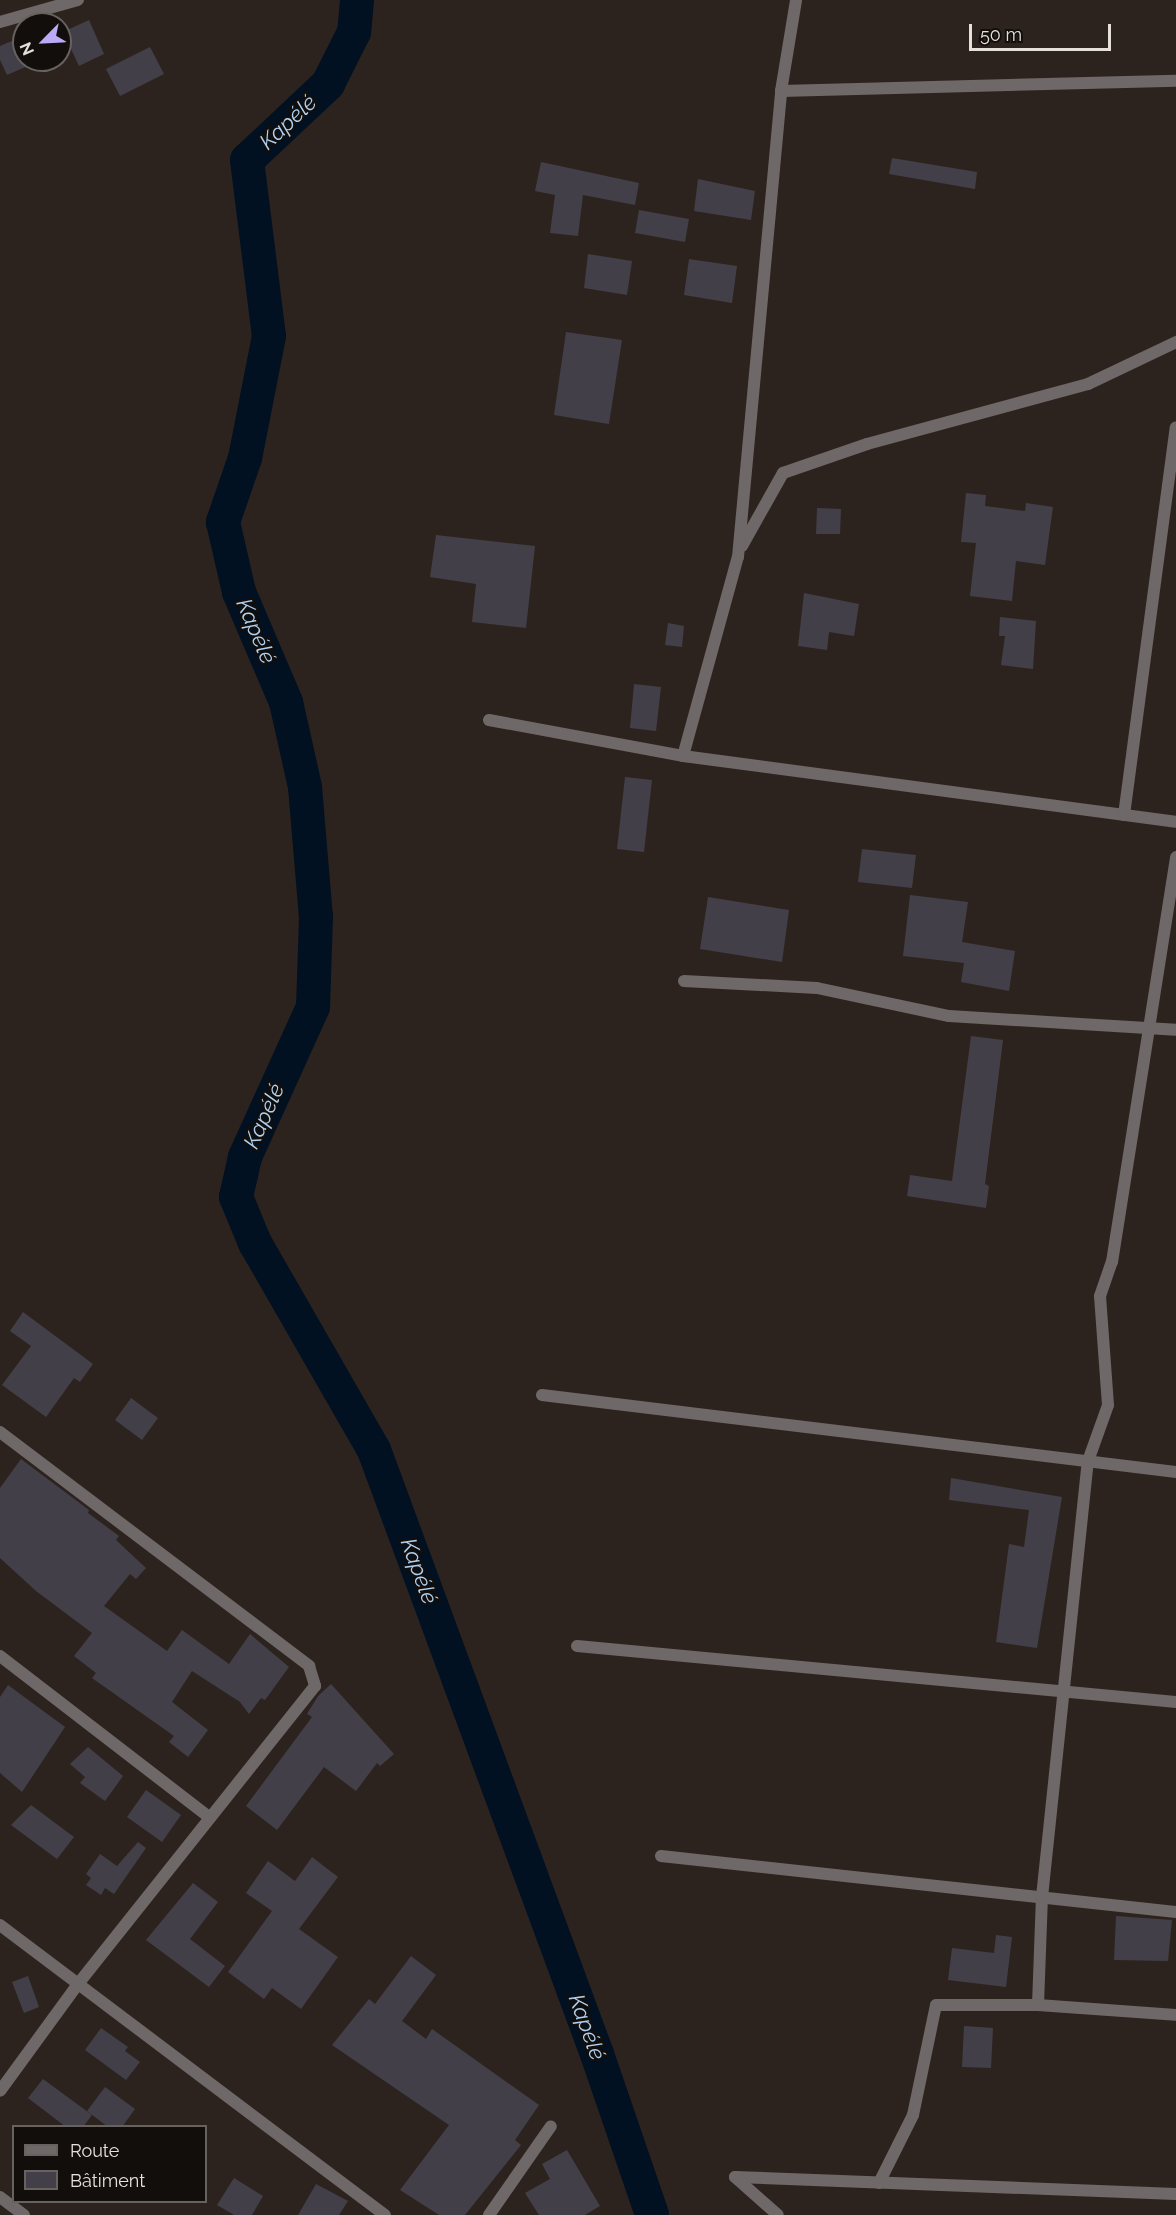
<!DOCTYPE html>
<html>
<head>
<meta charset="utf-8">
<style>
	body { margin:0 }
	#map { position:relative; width:1176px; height:2215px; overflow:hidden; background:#2d231e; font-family:Raleway,sans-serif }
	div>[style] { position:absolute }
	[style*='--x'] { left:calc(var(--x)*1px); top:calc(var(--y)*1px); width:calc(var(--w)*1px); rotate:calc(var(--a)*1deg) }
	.river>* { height:34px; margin:-17px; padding:0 17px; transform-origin:17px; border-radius:17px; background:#011122 }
	.building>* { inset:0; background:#433f48 }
	.minor>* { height:12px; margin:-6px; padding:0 6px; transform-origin:6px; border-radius:6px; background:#6e6868 }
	span { translate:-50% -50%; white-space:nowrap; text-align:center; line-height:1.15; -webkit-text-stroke:4.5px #120e0b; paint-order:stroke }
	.water-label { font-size:22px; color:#aed2f5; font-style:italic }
	.legend { position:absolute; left:12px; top:2125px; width:195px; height:78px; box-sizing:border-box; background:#120e0b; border:2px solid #67625f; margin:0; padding:8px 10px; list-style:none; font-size:18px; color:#e6e0dc }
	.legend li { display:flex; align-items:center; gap:12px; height:30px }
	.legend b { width:30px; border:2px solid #67625f }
	.north { position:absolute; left:12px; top:12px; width:60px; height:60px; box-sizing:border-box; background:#120e0b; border:2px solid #67625f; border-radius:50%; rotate:246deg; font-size:16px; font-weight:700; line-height:24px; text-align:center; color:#e6e0dc }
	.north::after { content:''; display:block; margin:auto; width:21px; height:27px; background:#bbaaf6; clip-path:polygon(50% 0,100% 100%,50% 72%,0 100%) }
	.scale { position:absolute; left:969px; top:24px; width:142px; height:27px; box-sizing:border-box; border:3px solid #e6e0dc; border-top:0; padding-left:8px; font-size:18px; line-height:21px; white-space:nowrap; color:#e6e0dc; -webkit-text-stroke:4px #120e0b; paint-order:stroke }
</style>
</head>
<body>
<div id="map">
	<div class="river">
		<i style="--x:357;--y:0;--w:32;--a:95"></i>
		<i style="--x:354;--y:32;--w:58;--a:116.6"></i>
		<i style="--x:328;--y:84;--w:111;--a:136.8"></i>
		<i style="--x:247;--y:160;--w:177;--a:82.9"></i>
		<i style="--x:269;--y:336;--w:124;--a:101.1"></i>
		<i style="--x:245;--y:458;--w:68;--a:109"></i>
		<i style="--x:223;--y:522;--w:72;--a:77.1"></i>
		<i style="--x:239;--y:592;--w:120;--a:66.9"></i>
		<i style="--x:286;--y:702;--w:87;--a:77.4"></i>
		<i style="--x:305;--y:787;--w:130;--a:85.2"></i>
		<i style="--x:316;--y:917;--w:90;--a:91.9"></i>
		<i style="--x:313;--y:1007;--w:165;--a:114.4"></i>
		<i style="--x:245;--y:1157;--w:41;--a:102.7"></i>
		<i style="--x:236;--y:1197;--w:50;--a:67.6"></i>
		<i style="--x:255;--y:1243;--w:239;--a:60.1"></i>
		<i style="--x:374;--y:1450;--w:644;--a:69.74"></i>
		<i style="--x:597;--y:2054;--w:170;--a:71.1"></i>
	</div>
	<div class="building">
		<i style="clip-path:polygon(89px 20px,104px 54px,79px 66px,63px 32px)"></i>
		<i style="clip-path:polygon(19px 38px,24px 60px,30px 65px,7px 75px,0 60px,0 46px)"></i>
		<i style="clip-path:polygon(150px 47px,164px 74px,120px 96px,106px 69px)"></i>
		<i style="clip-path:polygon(892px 158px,977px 172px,975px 189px,889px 174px)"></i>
		<i style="clip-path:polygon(541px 162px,639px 183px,635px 205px,583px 195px,578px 236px,550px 233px,555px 195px,535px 191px)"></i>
		<i style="clip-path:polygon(698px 179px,755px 191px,751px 220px,694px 211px)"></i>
		<i style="clip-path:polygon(639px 210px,689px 219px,685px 242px,635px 233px)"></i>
		<i style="clip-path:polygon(588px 254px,632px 261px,627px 295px,584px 288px)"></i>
		<i style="clip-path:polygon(689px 259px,737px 266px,732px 303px,684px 295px)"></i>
		<i style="clip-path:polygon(566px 332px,622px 340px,609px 424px,554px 415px)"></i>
		<i style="clip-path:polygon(966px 493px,986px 495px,985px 506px,1025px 511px,1026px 503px,1053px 507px,1045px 565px,1016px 561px,1012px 601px,970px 596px,976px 543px,961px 542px)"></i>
		<i style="clip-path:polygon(817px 508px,841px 509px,840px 534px,816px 534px)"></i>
		<i style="clip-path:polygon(436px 535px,535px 546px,526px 628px,472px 622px,476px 584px,430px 577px)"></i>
		<i style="clip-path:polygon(804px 593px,859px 604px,854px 636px,829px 632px,827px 650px,798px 646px)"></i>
		<i style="clip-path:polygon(1000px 617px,1036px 621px,1033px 669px,1001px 665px,1005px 636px,999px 636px)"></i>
		<i style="clip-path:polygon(668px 623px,684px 626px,682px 647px,665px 645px)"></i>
		<i style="clip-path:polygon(634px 684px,661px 687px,656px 731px,630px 728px)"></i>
		<i style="clip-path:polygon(625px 777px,652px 780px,644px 852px,617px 849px)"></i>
		<i style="clip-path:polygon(862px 849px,916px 855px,912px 888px,858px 882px)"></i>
		<i style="clip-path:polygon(910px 895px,968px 902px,962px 942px,1015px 951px,1009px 991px,961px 982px,964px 963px,903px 956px)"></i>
		<i style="clip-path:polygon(708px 897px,789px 910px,782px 962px,700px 949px)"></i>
		<i style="clip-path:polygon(971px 1036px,1003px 1040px,985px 1184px,989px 1186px,986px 1208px,907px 1196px,910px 1175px,952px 1181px)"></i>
		<i style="clip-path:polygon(23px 1312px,93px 1364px,80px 1382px,74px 1378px,46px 1417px,2px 1385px,31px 1346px,10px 1331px)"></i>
		<i style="clip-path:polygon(131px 1398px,158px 1418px,142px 1440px,115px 1420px)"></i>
		<i style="clip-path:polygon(21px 1459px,89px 1510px,88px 1513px,119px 1536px,116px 1540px,146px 1568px,136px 1579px,130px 1574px,104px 1606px,167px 1651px,182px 1630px,229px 1664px,250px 1634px,289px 1667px,265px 1700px,261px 1698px,249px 1714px,240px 1702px,192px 1671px,172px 1702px,208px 1730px,188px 1757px,169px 1742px,174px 1736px,92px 1678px,96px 1673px,74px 1656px,92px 1633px,36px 1591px,0 1558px,0 1488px)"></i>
		<i style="clip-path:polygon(951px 1478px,1062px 1497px,1037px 1648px,996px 1642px,1009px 1544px,1024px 1547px,1029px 1510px,949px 1500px)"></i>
		<i style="clip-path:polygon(331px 1684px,394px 1754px,380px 1766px,377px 1763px,356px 1791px,324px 1767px,277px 1830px,246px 1806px,312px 1717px,307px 1714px,318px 1696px)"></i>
		<i style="clip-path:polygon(8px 1685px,65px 1727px,22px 1792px,0 1773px,0 1697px)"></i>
		<i style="clip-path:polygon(88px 1747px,123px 1776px,105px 1801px,80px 1783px,85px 1777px,70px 1764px)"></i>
		<i style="clip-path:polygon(146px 1790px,181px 1815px,162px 1842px,127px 1817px)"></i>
		<i style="clip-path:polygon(31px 1805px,74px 1837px,57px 1859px,11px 1825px)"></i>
		<i style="clip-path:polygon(138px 1842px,146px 1848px,114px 1894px,105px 1888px,101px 1895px,86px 1885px,91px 1878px,86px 1874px,100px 1854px,117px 1866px)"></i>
		<i style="clip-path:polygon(312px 1857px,338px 1877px,299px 1929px,338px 1957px,301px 2009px,272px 1988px,264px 1999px,228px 1972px,272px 1911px,246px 1893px,268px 1861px,295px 1881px)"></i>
		<i style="clip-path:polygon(193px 1883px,218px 1902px,190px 1939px,225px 1966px,209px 1987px,146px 1940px)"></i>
		<i style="clip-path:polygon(1116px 1916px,1172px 1920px,1168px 1961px,1114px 1960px)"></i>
		<i style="clip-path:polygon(996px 1935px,1012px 1937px,1006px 1987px,948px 1980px,952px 1948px,994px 1953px)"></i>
		<i style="clip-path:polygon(411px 1956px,436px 1975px,402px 2021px,426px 2039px,432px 2029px,539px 2105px,515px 2140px,521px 2145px,465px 2215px,439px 2215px,400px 2190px,449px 2125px,332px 2045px,369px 1999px,375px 2004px)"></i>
		<i style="clip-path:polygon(28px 1976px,39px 2007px,24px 2013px,12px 1982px)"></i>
		<i style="clip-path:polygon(964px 2026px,993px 2028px,991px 2068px,962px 2067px)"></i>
		<i style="clip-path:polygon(101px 2028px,128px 2047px,125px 2051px,140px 2062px,126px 2080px,85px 2050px)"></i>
		<i style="clip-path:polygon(43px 2079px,92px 2115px,83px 2127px,66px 2127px,28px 2098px)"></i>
		<i style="clip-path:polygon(105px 2087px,135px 2109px,122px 2127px,108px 2127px,87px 2111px)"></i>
		<i style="clip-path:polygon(567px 2150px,600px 2206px,585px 2215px,539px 2215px,525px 2193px,550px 2179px,542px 2164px)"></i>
		<i style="clip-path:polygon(234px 2178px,263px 2196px,252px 2215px,234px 2215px,217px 2205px)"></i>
		<i style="clip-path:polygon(316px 2184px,348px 2201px,339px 2215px,298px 2215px)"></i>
	</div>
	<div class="minor">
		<i style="--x:0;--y:22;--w:81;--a:-15.8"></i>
		<i style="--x:781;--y:91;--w:395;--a:-1.5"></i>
		<i style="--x:742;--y:546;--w:84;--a:-60.7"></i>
		<i style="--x:783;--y:473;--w:89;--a:-19"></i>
		<i style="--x:867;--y:444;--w:229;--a:-15.2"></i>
		<i style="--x:1088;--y:384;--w:98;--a:-25.5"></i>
		<i style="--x:489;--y:720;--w:197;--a:10.5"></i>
		<i style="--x:683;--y:756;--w:497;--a:7.6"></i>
		<i style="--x:683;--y:756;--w:206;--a:-74.6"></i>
		<i style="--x:738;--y:557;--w:468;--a:-84.7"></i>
		<i style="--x:781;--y:91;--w:92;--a:-80.6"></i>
		<i style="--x:1124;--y:815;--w:391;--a:-82.4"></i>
		<i style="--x:684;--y:981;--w:133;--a:3"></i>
		<i style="--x:817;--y:988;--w:135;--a:12"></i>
		<i style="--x:949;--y:1016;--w:227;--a:3.5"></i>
		<i style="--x:542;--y:1395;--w:639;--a:6.92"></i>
		<i style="--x:0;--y:1432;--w:388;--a:37.1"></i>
		<i style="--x:309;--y:1666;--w:21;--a:73"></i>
		<i style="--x:315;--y:1686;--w:381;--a:128.5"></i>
		<i style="--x:78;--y:1984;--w:132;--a:126.1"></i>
		<i style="--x:577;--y:1646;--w:602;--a:5.34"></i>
		<i style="--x:0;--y:1656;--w:265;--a:37.6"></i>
		<i style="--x:661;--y:1856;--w:518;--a:6.21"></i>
		<i style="--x:0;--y:1925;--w:482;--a:37"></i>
		<i style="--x:1038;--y:2005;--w:108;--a:-87.9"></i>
		<i style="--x:1042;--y:1897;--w:438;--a:-84"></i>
		<i style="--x:1088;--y:1461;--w:59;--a:-70.3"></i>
		<i style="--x:1108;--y:1405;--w:109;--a:-94.2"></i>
		<i style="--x:1100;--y:1296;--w:36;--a:-71"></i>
		<i style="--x:1112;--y:1262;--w:410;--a:-81"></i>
		<i style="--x:735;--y:2177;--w:441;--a:2.2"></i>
		<i style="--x:735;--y:2177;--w:57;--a:41.5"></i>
		<i style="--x:879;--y:2183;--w:76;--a:-63.4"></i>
		<i style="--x:913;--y:2115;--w:112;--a:-78.2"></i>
		<i style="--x:936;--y:2005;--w:102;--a:0"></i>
		<i style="--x:1038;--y:2005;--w:138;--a:4.1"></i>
		<i style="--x:0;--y:2197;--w:30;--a:37"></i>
		<i style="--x:489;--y:2215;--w:108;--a:-55.1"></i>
	</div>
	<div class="water-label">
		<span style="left:288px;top:122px;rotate:-43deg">Kapélé</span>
		<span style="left:256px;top:631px;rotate:67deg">Kapélé</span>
		<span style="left:264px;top:1116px;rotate:-66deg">Kapélé</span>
		<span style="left:419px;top:1571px;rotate:70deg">Kapélé</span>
		<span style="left:587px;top:2027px;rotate:70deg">Kapélé</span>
	</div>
	<ul class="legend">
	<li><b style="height:8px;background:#6e6868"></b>Route</li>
	<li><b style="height:16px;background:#433f48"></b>Bâtiment</li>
	</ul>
	<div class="north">N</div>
	<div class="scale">50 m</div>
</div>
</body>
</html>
